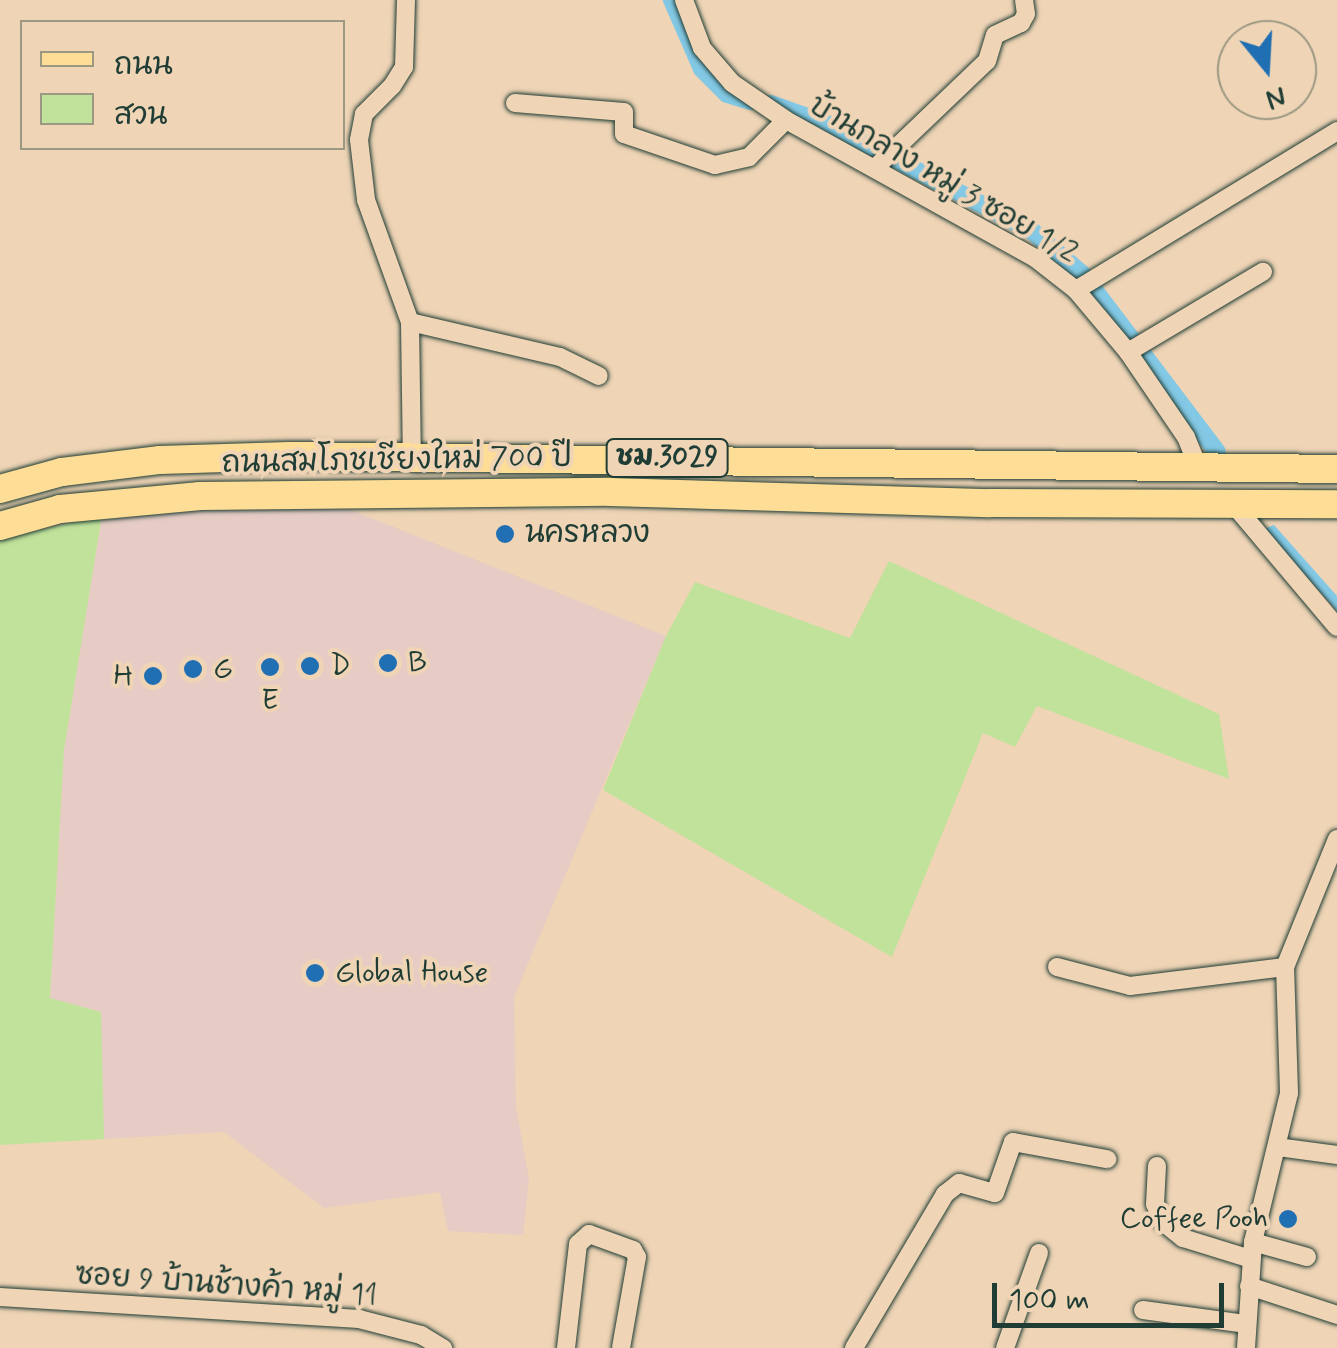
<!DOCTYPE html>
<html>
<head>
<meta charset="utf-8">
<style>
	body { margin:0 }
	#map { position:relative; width:1337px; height:1348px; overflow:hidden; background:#efd4b6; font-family:Mynerve,"Playpen Sans Thai",sans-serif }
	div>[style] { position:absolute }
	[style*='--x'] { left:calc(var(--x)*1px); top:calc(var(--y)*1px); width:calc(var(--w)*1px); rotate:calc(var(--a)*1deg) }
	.built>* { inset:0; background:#e6ccc5 }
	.green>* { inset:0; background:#c1e29b }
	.water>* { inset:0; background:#83c8e4 }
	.canal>* { height:18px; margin:-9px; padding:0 9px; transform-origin:9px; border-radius:9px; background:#83c8e4 }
	.roads { filter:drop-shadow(0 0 2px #1f3d34) drop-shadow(0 0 2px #1f3d34) }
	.street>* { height:18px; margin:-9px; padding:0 9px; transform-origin:9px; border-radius:9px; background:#efd4b6 }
	.primary>* { height:28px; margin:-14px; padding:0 14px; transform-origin:14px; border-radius:14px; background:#fedd96 }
	.dots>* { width:28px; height:28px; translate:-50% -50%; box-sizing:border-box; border:5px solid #efd4b6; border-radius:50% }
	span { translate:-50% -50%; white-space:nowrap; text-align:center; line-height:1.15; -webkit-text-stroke:8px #efd4b6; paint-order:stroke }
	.shield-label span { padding:2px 8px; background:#efd4b6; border:2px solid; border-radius:8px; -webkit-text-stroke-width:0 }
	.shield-label { font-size:28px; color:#1f3d34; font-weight:700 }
	.street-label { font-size:30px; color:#1f3d34 }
	.poi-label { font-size:30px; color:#1f3d34 }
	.left { translate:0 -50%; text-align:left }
	.right { translate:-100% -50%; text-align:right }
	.legend { position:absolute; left:20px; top:20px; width:325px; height:130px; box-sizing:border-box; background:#efd4b6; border:2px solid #9c9882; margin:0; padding:12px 18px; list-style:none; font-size:30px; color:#1f3d34 }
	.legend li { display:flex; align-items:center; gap:20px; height:50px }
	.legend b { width:50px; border:2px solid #9c9882 }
	.north { position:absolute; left:1217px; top:20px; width:100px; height:100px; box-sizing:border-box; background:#efd4b6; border:2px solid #9c9882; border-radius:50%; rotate:162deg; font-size:28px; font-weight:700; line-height:40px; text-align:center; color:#1f3d34 }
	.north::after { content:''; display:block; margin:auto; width:35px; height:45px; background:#1f6fb2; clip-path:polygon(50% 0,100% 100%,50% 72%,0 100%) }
	.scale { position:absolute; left:992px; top:1283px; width:232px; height:45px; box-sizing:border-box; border:5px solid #1f3d34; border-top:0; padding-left:12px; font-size:30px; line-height:35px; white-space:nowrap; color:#1f3d34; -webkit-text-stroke:8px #efd4b6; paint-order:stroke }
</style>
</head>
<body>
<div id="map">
	<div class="built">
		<i style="clip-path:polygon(336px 504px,666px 636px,514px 997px,516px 1107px,529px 1179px,523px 1235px,448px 1231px,440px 1192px,324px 1208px,224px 1132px,104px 1139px,100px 1012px,50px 999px,64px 750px,102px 515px)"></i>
	</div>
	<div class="green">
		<i style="clip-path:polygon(102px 515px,64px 750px,50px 998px,101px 1012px,104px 1139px,0 1145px,0 540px)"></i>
		<i style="clip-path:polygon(889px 561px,1219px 714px,1229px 779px,1037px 706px,1015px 747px,983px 733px,892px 957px,603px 790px,666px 636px,695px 582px,850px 638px)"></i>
	</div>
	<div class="water">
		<i style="clip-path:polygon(1274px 525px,1337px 596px,1337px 611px,1264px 529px)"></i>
	</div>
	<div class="canal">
		<i style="--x:672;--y:0;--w:75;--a:66.5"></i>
		<i style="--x:702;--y:69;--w:35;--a:45"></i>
		<i style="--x:727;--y:94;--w:24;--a:17"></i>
		<i style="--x:771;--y:104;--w:65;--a:19.8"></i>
		<i style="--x:832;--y:126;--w:226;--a:27.7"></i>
		<i style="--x:1032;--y:231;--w:66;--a:40.7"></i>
		<i style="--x:1082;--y:274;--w:223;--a:52.8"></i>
	</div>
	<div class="roads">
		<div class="street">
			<i style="--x:406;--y:0;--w:67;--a:91.7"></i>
			<i style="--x:404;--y:67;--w:22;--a:122"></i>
			<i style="--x:392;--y:86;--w:40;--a:135"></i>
			<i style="--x:364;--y:114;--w:26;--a:101"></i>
			<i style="--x:359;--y:140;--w:60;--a:83.3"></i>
			<i style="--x:366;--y:200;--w:130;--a:70.2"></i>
			<i style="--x:410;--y:322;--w:135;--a:89.2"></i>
			<i style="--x:684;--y:0;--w:51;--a:69.4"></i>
			<i style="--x:702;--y:48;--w:46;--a:49.4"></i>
			<i style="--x:732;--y:83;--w:65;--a:34.4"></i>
			<i style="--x:786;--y:120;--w:285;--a:29"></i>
			<i style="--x:1035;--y:258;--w:52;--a:38"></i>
			<i style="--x:1076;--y:290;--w:81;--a:50"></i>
			<i style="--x:1128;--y:352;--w:103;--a:55.7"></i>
			<i style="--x:1186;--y:437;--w:35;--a:68"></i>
			<i style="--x:515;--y:103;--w:109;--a:4.7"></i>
			<i style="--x:624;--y:112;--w:22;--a:90"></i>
			<i style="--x:624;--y:134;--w:96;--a:18.8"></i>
			<i style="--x:715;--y:165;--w:35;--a:-13"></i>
			<i style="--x:749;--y:157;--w:52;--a:-45"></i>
			<i style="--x:876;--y:167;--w:153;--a:-43.7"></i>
			<i style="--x:987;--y:61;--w:27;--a:-73"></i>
			<i style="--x:995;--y:35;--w:29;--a:-25"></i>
			<i style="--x:1021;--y:23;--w:10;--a:-61"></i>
			<i style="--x:1026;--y:14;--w:14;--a:-98"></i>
			<i style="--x:1076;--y:290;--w:306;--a:-31.3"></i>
			<i style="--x:410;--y:322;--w:154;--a:13.1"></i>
			<i style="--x:560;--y:357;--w:43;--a:26"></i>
			<i style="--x:1128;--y:352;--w:157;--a:-30.7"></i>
			<i style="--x:1235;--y:506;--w:158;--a:49.9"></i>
			<i style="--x:1057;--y:967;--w:75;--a:14.6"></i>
			<i style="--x:1130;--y:986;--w:156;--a:-7"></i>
			<i style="--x:1278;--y:1147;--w:60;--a:7.7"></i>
			<i style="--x:1157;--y:1166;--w:38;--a:93"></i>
			<i style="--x:1155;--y:1204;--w:20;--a:66"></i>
			<i style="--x:1163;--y:1222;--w:26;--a:39"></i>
			<i style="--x:1183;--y:1238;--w:71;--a:17.2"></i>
			<i style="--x:1253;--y:1242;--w:56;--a:15.5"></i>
			<i style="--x:1249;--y:1286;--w:93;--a:18.2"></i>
			<i style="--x:0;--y:1297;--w:360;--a:3.5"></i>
			<i style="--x:359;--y:1319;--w:64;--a:14.5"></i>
			<i style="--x:421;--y:1335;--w:26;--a:31"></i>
			<i style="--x:1143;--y:1310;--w:105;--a:7.7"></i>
			<i style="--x:566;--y:1348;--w:105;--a:-83.4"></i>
			<i style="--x:578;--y:1244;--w:15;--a:-42"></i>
			<i style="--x:589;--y:1234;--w:47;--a:20"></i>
			<i style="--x:633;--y:1250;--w:8;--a:60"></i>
			<i style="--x:637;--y:1257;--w:92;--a:100"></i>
			<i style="--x:854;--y:1348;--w:179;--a:-59.4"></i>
			<i style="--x:945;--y:1194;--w:18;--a:-38"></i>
			<i style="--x:959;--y:1183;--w:37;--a:16"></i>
			<i style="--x:995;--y:1193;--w:54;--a:-70.6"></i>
			<i style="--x:1013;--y:1142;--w:96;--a:10.3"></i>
			<i style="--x:1005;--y:1348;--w:101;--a:-70.3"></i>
			<i style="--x:1246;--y:1348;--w:106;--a:-86.2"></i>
			<i style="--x:1253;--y:1242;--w:153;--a:-76.4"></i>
			<i style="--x:1289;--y:1093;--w:126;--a:-91.8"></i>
			<i style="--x:1285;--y:967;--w:138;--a:-67.9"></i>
		</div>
		<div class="primary">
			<i style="--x:0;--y:489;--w:64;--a:-15.3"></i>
			<i style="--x:62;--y:472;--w:99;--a:-7"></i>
			<i style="--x:160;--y:460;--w:129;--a:-1.8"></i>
			<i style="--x:289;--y:456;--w:1048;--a:0.71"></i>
			<i style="--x:0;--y:526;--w:62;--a:-15.8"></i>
			<i style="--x:60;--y:509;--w:141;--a:-5.3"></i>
			<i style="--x:200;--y:496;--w:410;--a:-0.6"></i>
			<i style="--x:610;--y:492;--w:380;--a:1.7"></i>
			<i style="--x:990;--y:503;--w:347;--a:0.2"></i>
		</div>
	</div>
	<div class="dots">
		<i style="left:505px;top:534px;background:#1f6fb2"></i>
		<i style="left:388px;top:663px;background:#1f6fb2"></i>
		<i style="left:310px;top:666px;background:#1f6fb2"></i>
		<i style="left:270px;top:667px;background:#1f6fb2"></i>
		<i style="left:193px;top:669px;background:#1f6fb2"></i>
		<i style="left:153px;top:676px;background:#1f6fb2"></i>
		<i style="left:315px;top:973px;background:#1f6fb2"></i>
		<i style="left:1288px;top:1219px;background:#1f6fb2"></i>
	</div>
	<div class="shield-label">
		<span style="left:667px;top:458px">ชม.3029</span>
	</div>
	<div class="street-label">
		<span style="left:943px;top:180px;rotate:30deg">บ้านกลาง หมู่ 3 ซอย 1/2</span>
		<span style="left:397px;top:461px;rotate:-1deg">ถนนสมโภชเชียงใหม่ 700 ปี</span>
		<span style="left:226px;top:1286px;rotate:4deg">ซอย 9 บ้านช้างค้า หมู่ 11</span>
	</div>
	<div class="poi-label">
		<span class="left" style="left:525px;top:534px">นครหลวง</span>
		<span class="left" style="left:408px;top:663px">B</span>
		<span class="left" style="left:330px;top:666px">D</span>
		<span class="left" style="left:213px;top:669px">G</span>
		<span class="right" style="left:133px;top:676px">H</span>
		<span style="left:270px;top:701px">E</span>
		<span class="left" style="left:335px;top:973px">Global House</span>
		<span class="right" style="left:1268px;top:1219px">Coffee Pooh</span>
	</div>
	<ul class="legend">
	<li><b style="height:12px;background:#fedd96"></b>ถนน</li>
	<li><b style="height:28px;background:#c1e29b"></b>สวน</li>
	</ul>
	<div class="north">N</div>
	<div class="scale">100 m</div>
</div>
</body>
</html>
